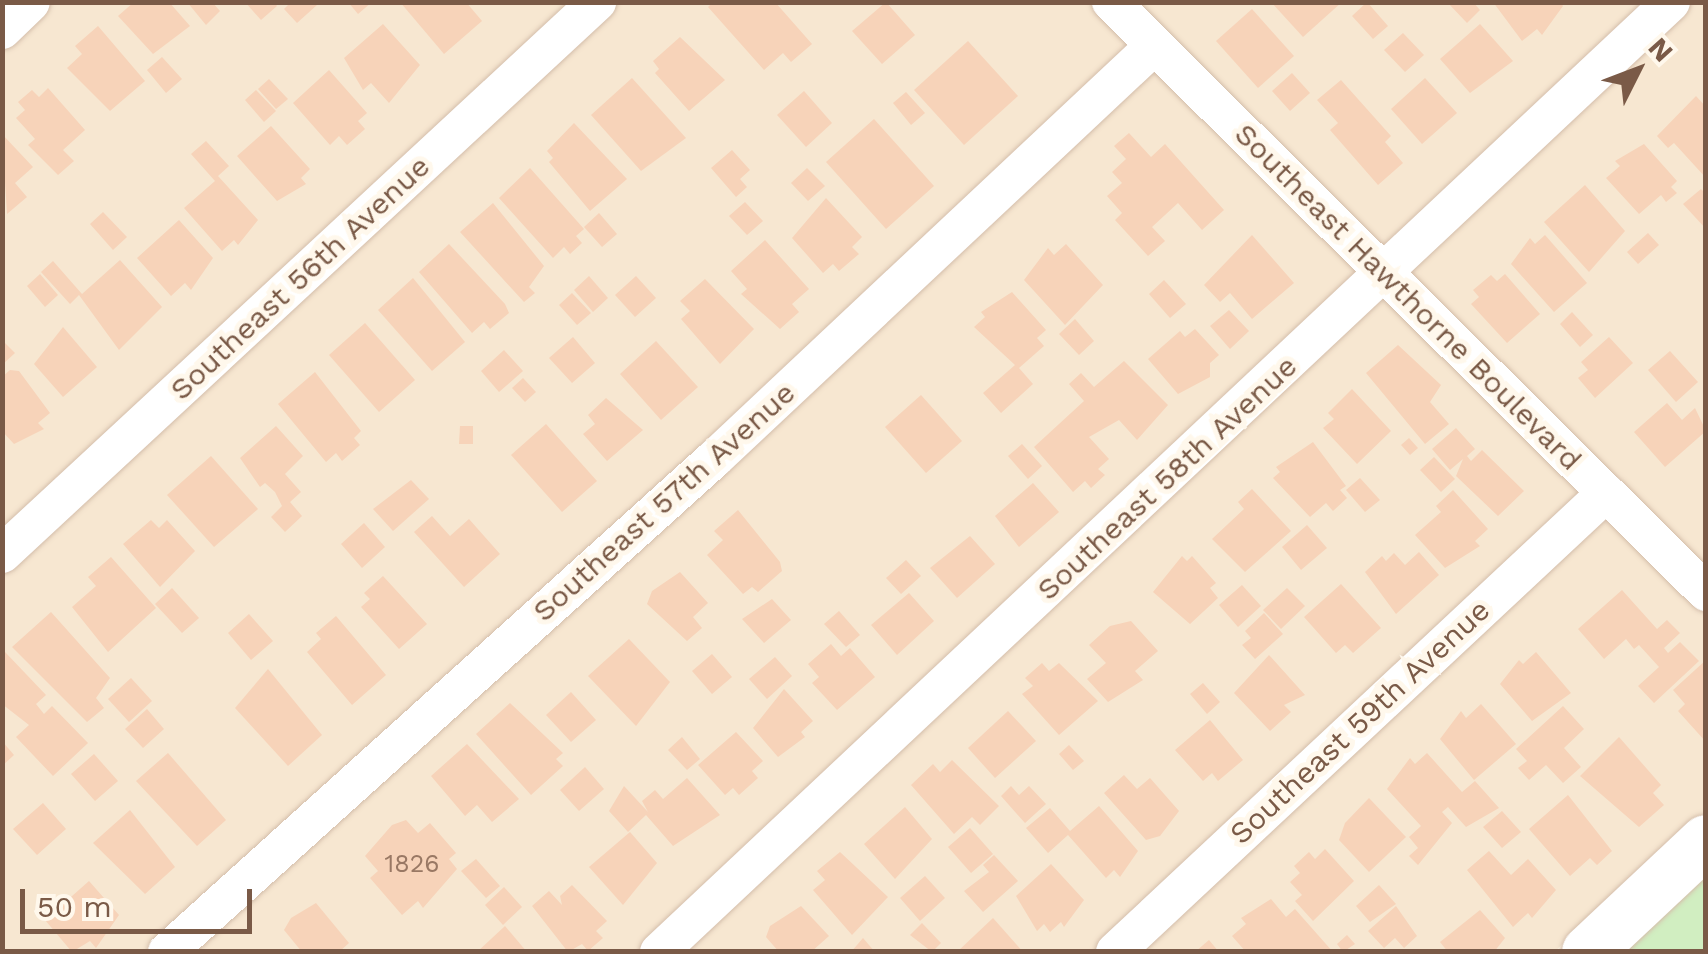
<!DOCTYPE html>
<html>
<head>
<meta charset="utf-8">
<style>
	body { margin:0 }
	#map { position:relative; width:1708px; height:954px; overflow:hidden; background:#fef5e4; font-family:"Work Sans",sans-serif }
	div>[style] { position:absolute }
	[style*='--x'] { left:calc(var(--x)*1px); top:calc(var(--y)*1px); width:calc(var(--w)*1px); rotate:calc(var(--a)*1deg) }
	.residential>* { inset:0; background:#f7e7d1 }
	.green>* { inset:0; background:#d1eec1 }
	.building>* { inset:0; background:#f7d3b9 }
	.roads { filter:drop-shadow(0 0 2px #d4beab) drop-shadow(0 0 2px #d4beab) }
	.street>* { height:38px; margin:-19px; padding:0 19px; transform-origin:19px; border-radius:19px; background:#fff }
	.secondary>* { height:52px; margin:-26px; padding:0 26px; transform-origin:26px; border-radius:26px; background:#fff }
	span { translate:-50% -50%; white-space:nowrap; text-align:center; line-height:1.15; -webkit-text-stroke:10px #fff8ec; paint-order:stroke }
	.number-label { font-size:25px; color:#997864 }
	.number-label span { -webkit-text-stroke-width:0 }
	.street-label { font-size:30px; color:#7a5a47 }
	.frame { position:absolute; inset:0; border:5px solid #7a5a47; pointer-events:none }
	.north { position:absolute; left:1588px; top:20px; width:100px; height:100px; -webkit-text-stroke:8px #fff8ec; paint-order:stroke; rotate:48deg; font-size:28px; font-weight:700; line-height:40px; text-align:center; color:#7a5a47 }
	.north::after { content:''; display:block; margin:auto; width:35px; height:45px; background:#7a5a47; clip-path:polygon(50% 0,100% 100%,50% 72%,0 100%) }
	.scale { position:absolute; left:20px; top:889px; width:232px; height:45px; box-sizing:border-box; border:5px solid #7a5a47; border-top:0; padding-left:12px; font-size:30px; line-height:35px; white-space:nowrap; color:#7a5a47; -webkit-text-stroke:8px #fff8ec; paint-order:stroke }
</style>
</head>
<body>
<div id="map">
	<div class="residential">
		<i style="clip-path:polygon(2px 3px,1705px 3px,1705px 812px,1555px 951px,3px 951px)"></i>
	</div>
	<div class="green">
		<i style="clip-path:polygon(1705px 871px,1705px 951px,1619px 951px)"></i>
	</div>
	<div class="building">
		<i style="clip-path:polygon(134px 2px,169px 2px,190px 26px,153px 54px,118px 16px)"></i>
		<i style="clip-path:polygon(187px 2px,212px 2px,220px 11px,206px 25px)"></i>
		<i style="clip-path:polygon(245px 2px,274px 2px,277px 6px,261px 20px)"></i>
		<i style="clip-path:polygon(291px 2px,315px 2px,317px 5px,297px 23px,284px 9px)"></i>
		<i style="clip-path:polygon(348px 2px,372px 2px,358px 14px)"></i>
		<i style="clip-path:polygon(400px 2px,466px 2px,482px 21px,444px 54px)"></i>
		<i style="clip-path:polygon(713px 2px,775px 2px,812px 44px,791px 62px,783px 53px,764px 70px,708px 7px)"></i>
		<i style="clip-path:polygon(886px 2px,915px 35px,882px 64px,852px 31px)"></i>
		<i style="clip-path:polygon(1271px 2px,1342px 2px,1303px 37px)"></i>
		<i style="clip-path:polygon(1367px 2px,1388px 26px,1373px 39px,1352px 16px)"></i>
		<i style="clip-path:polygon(1447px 2px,1473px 2px,1480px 10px,1467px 23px)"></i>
		<i style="clip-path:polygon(1493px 2px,1560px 2px,1563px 6px,1542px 35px,1537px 29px,1522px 41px)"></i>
		<i style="clip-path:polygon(1252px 9px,1294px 56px,1258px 88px,1216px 41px)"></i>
		<i style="clip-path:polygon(383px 24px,420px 65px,389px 103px,371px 83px,363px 90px,344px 58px)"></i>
		<i style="clip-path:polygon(1480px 24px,1513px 61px,1470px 93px,1440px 59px)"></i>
		<i style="clip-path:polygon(98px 26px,145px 81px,110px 111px,67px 68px,82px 54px,75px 46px)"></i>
		<i style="clip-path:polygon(1403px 33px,1424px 55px,1405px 72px,1384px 50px)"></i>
		<i style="clip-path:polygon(680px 37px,725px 80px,689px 111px,655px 73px,659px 69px,653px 61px)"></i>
		<i style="clip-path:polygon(968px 41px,1018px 96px,964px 145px,914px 90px)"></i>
		<i style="clip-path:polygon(162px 57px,182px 79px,166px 93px,147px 70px)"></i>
		<i style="clip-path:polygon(329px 70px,367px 113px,358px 121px,365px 129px,347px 145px,339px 136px,330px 145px,293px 103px)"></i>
		<i style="clip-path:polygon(1292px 73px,1310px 93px,1290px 111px,1272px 91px)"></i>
		<i style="clip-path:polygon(632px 78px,686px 138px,641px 171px,591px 115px)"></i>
		<i style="clip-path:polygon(1425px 78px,1457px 113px,1422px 144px,1391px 109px)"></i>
		<i style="clip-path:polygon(269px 79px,288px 99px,276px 109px,258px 89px)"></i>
		<i style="clip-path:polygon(1341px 80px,1391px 136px,1385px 142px,1403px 163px,1378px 185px,1330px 130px,1338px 123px,1317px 100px)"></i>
		<i style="clip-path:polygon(48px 88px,85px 130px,63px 150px,74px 161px,58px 175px,28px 145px,35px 139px,16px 118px,25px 110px,18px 102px,32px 90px,39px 97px)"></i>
		<i style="clip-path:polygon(256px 90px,276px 111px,264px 122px,245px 100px)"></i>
		<i style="clip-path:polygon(804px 91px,832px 123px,806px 147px,777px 115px)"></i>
		<i style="clip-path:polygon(906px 92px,925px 113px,911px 125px,893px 103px)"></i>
		<i style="clip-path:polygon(1696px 96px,1706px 107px,1706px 178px,1674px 143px,1668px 148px,1657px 136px)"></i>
		<i style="clip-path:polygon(874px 119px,934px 186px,886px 229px,826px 162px)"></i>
		<i style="clip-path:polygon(574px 123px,627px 179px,590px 211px,549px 162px,553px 158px,547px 151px)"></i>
		<i style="clip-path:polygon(271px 126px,310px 169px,301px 178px,306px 184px,277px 201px,237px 156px)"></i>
		<i style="clip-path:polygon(1129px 133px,1151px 157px,1165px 144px,1224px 210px,1202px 230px,1178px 203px,1152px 227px,1165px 241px,1148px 256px,1115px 220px,1122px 213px,1107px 196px,1122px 183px,1112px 172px,1126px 159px,1114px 146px)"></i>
		<i style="clip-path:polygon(2px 134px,33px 167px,15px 183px,27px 197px,7px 214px)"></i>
		<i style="clip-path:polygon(206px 141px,229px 166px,218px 176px,258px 220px,238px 245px,234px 240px,222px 251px,184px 208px,215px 181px,191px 154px)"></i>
		<i style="clip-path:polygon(1644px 144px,1677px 181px,1671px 187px,1677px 193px,1666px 202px,1661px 195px,1639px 214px,1606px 178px,1620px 166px,1615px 161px)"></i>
		<i style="clip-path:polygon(732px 150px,750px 170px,740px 179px,747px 187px,736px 197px,711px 168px)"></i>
		<i style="clip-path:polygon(530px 168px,584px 229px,576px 236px,582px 243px,570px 254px,564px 247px,553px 258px,499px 198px)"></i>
		<i style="clip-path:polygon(807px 168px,825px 186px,808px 201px,791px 183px)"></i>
		<i style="clip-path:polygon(1585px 185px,1625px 231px,1589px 272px,1544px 222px)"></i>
		<i style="clip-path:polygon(1701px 189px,1706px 194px,1706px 229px,1683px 204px)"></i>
		<i style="clip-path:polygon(826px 198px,862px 237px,852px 247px,859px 254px,839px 271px,833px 264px,823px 273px,792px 238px)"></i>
		<i style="clip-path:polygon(745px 202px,763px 221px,747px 235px,729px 216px)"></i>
		<i style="clip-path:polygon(493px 203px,544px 266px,529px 287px,535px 293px,524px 302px,460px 232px)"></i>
		<i style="clip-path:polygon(103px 212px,127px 237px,113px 250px,90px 224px)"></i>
		<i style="clip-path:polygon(599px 213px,617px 234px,602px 247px,584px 227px)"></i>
		<i style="clip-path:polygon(179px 220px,213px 258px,191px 290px,185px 283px,171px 296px,137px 258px)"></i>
		<i style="clip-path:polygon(1648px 233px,1659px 245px,1638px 264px,1627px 252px)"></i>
		<i style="clip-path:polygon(1252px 235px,1294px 283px,1252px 319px,1230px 293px,1220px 302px,1204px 285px)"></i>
		<i style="clip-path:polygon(1545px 235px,1587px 283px,1554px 312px,1511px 264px,1530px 238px,1535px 244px)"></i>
		<i style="clip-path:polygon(765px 240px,809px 289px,792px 304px,799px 312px,780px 329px,741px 294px,747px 289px,731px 271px)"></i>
		<i style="clip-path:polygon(449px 244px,505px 304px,509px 313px,490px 329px,484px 322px,472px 333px,419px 272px)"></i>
		<i style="clip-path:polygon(1066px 244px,1103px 285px,1065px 325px,1024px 280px,1048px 248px,1054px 255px)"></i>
		<i style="clip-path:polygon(120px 260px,162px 307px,119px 350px,79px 295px,70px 304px,41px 272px,53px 261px,82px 294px)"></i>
		<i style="clip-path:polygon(40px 274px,58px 295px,45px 307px,27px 286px)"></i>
		<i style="clip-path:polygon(1505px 274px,1540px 314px,1507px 343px,1471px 304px,1479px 297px,1473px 290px,1491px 275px,1497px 281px)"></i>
		<i style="clip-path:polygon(589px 276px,608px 298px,593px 312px,574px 290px)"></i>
		<i style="clip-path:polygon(636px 276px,656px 298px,635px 317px,615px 295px)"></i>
		<i style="clip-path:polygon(413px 278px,465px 342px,432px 371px,378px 310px)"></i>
		<i style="clip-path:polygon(705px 279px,754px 329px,720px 364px,681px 319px,690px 311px,680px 301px)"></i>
		<i style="clip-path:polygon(1164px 280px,1186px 304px,1170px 318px,1149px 294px)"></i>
		<i style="clip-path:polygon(1012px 292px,1046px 330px,1037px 338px,1044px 346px,1019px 368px,1033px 384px,1001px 413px,983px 393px,1015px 365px,974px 327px,985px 317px,981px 312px)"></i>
		<i style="clip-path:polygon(572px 293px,591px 313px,577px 325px,559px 305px)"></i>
		<i style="clip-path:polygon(1229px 310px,1249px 331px,1230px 349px,1210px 326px)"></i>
		<i style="clip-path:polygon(1572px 312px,1593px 335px,1580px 347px,1560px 324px)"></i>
		<i style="clip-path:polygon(1075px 319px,1094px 341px,1079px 355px,1059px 334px)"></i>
		<i style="clip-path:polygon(365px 323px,415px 380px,379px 412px,329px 355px)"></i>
		<i style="clip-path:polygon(63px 327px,97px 367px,63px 397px,34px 364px)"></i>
		<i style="clip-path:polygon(1195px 329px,1219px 355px,1210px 363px,1210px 377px,1178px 394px,1148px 359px,1180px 331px,1185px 337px)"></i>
		<i style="clip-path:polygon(573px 337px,595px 363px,572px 383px,549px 358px)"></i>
		<i style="clip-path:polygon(1609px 337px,1633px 363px,1595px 398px,1578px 378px,1588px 370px,1581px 362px)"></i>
		<i style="clip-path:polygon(2px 340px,15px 353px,2px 365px)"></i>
		<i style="clip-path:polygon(656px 341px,698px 387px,661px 420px,620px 374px)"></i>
		<i style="clip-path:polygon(1398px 345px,1441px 385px,1430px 402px,1449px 424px,1425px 444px,1366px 373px)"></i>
		<i style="clip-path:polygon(504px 350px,523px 371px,499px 392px,481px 371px)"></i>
		<i style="clip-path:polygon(1670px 351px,1698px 382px,1676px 402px,1648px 370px)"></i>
		<i style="clip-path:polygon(1124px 361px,1168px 405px,1137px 440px,1119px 420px,1089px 437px,1109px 459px,1098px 469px,1105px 475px,1091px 488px,1085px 481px,1073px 492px,1034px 447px,1084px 401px,1069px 384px,1081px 373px,1094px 387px)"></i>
		<i style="clip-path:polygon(10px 370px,19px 371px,50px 413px,38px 423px,44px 429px,14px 444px,2px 431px,2px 377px)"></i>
		<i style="clip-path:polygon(315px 372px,361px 431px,354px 438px,360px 445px,342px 461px,336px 453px,326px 462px,278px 404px)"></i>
		<i style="clip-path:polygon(523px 378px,536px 392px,525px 402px,512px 388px)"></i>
		<i style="clip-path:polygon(1352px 389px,1391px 431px,1357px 464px,1323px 428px,1334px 419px,1328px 413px)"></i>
		<i style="clip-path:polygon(921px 395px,962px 441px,926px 473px,885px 427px)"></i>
		<i style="clip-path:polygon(606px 398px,643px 430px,607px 461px,583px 434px,595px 424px,588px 415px)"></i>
		<i style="clip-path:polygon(1667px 403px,1682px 420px,1695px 408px,1706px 431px,1665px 467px,1634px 432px)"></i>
		<i style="clip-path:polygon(546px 424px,597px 481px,562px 512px,511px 455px)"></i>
		<i style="clip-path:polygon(276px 426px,303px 456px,285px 474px,301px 492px,290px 502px,302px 516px,285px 532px,271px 517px,282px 506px,275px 492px,265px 483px,260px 487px,240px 458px)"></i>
		<i style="clip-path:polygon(460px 426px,473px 426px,473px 444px,459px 444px)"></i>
		<i style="clip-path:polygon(1456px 428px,1475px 449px,1467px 456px,1471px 461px,1482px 450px,1524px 491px,1498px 516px,1456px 476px,1463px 459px,1450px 470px,1432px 449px)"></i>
		<i style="clip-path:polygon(1409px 438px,1418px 448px,1410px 455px,1401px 445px)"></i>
		<i style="clip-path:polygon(1313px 442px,1346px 486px,1340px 490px,1347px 498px,1333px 511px,1326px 503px,1310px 517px,1273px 478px,1280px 472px,1276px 467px)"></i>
		<i style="clip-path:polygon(1022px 444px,1042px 466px,1028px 479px,1008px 456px)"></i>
		<i style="clip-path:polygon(211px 456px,258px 509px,214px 547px,167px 495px)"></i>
		<i style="clip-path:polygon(1434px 457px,1455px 479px,1441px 492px,1420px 470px)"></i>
		<i style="clip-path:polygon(1360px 478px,1380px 500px,1365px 512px,1346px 490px)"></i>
		<i style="clip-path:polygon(411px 480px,429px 499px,393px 531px,373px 509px)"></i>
		<i style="clip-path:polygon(1033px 483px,1059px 512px,1019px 547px,995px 516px)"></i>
		<i style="clip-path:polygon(1252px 489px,1291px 531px,1245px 572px,1212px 539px,1244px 509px,1238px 502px)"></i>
		<i style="clip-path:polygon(1453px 490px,1488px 529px,1475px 541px,1480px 546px,1445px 568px,1415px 535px,1441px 512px,1436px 506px)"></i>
		<i style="clip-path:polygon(738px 510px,780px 562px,782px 571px,758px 592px,752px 587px,743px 594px,707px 555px,723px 540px,714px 531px)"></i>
		<i style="clip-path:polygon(432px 516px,450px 536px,469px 519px,500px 554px,464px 587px,414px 532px)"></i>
		<i style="clip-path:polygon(151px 520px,159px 528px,167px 520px,195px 551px,160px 587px,123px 544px)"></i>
		<i style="clip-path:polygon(364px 523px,385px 547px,362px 568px,341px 544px)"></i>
		<i style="clip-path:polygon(1307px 525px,1327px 548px,1301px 570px,1282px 547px)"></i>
		<i style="clip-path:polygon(970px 536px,995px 564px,957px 598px,930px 568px)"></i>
		<i style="clip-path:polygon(1419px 552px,1439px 575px,1396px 614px,1365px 572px,1382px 556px,1386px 561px,1394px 553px,1405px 565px)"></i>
		<i style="clip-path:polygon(1182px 556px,1187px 561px,1192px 556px,1216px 583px,1210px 588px,1218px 598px,1190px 624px,1153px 592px)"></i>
		<i style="clip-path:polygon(111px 557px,156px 608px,108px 652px,72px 607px,96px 586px,88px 577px)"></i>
		<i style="clip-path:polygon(906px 560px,921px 576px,901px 594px,886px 578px)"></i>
		<i style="clip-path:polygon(680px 572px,708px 603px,693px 617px,702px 628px,687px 641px,647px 604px,652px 591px)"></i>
		<i style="clip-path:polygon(383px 576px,427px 624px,399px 649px,361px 607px,370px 599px,364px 593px)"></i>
		<i style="clip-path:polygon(1341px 584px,1381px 628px,1353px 653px,1345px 645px,1336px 653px,1304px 617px)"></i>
		<i style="clip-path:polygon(1242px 585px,1261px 606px,1238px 627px,1219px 605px)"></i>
		<i style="clip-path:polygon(172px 588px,199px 618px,182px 633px,155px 604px)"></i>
		<i style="clip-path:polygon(1287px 588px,1305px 606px,1281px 629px,1263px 610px)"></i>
		<i style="clip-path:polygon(1622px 590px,1657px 629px,1667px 620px,1680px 633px,1664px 648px,1668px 653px,1680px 642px,1699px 661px,1654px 703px,1638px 686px,1659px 667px,1639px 645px,1634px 649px,1626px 639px,1604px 659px,1578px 629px)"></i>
		<i style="clip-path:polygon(909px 593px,934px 621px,897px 655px,871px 625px)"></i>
		<i style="clip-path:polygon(772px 599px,791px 620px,764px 643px,742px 619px)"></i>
		<i style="clip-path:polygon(839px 611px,860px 635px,846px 647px,824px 624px)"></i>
		<i style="clip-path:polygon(51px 612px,110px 678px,96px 698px,104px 708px,87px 722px,12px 647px)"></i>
		<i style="clip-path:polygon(1264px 613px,1283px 634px,1255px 659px,1242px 645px,1251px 638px,1245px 631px)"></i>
		<i style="clip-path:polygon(249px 614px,273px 641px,251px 660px,228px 633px)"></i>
		<i style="clip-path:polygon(336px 616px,386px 675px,352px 705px,307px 652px,321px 639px,316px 633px)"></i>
		<i style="clip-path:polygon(1131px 621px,1158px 651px,1135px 671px,1143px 680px,1108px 702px,1087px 679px,1106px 663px,1089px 645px,1110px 626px)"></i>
		<i style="clip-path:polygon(629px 639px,670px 682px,636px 726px,588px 676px)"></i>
		<i style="clip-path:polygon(831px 644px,841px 656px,850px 648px,875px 677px,837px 710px,812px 683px,819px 677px,808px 664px)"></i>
		<i style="clip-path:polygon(5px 652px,46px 695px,36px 704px,44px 714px,52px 706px,88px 743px,53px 776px,16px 737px,29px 725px,2px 704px)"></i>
		<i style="clip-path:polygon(1536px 652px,1571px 693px,1532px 721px,1500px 684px,1519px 660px,1523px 664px)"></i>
		<i style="clip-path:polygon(712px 654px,732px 677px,712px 694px,692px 671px)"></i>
		<i style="clip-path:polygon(1269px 655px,1305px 695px,1284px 705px,1291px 712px,1270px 731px,1234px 693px)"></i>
		<i style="clip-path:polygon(775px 657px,792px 676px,767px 699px,749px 679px)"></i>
		<i style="clip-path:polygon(1706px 660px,1706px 742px,1678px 711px,1685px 704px,1673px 690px)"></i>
		<i style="clip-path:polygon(1042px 663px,1049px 671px,1059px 663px,1098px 701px,1059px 735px,1022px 694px,1033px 686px,1025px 678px)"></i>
		<i style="clip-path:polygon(268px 669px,322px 735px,288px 766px,235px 708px)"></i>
		<i style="clip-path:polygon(131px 678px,152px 701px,129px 722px,108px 699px)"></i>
		<i style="clip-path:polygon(1203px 683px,1220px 702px,1207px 714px,1190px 694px)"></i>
		<i style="clip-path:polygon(784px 689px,813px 721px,801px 732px,805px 737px,778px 757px,753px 728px)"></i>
		<i style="clip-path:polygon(571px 692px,596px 720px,571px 742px,546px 715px)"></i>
		<i style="clip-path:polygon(510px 703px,563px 753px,556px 759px,563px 766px,531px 795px,476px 734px)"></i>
		<i style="clip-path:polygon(1481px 704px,1516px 744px,1474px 780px,1440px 739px,1461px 711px,1466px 718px)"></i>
		<i style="clip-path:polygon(1563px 706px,1584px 729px,1564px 748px,1581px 767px,1563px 783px,1546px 765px,1529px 780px,1518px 768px,1527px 761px,1516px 749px)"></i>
		<i style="clip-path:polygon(147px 709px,164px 729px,143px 748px,125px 729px)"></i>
		<i style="clip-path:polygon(1008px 711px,1036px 741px,995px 778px,968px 748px)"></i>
		<i style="clip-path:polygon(1210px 720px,1243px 760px,1218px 781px,1212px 773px,1203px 781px,1175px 750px)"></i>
		<i style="clip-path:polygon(736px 732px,763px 761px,752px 771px,758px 778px,739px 795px,733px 788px,725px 795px,698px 765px)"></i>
		<i style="clip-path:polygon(682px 737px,700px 759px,687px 770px,668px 750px)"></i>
		<i style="clip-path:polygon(1619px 737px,1661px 785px,1653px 793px,1664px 805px,1639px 827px,1580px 776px)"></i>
		<i style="clip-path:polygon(2px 741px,14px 755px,2px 766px)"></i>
		<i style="clip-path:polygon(467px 744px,519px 799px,492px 822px,477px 805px,465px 816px,431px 776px)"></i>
		<i style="clip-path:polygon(1069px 745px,1084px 761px,1073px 770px,1059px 754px)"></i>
		<i style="clip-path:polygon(168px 753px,226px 820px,197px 846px,136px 781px)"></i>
		<i style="clip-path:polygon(1427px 753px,1462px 792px,1475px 781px,1499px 808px,1466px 827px,1448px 807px,1442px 812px,1452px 823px,1418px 865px,1409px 856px,1418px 848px,1409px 837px,1421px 826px,1387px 789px,1410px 758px,1415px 764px)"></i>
		<i style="clip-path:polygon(94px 754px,118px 781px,95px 801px,71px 774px)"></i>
		<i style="clip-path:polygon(952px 760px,999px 806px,980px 825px,972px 817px,954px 834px,911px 785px,933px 764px,940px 772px)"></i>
		<i style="clip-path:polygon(585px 767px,604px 789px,579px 811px,560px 790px)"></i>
		<i style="clip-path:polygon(1124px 775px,1137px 789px,1150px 778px,1179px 811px,1160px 836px,1146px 840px,1104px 793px)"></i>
		<i style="clip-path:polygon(687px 778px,720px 815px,673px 846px,646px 815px,628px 832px,609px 811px,624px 786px,648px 812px,642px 801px,655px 790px,663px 799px)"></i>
		<i style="clip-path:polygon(1011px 786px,1019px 795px,1029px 786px,1046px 804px,1025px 823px,1001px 796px)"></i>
		<i style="clip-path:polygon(1568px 795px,1612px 851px,1597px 865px,1590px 858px,1570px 876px,1529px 829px)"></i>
		<i style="clip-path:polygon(1369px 798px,1406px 837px,1369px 872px,1339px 840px,1345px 823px)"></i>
		<i style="clip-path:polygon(43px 803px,66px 829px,37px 855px,13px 829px)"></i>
		<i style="clip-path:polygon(1099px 806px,1138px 851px,1120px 877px,1114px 870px,1106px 878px,1068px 835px,1048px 853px,1026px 828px,1050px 808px,1070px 831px)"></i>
		<i style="clip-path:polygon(905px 807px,932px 839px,895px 879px,864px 844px)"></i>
		<i style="clip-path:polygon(130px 810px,175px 867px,145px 894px,93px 843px)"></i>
		<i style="clip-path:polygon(1502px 811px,1521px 832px,1502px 848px,1483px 827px)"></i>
		<i style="clip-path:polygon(406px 820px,418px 833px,430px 823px,456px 853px,449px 859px,457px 869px,423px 908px,418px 901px,402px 915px,370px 878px,378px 871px,365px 856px,392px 825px)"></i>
		<i style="clip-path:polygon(970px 828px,993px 854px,971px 873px,948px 847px)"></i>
		<i style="clip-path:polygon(630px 832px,657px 863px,623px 905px,589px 867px)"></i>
		<i style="clip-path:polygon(1325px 849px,1354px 881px,1313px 921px,1295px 901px,1302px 895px,1290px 882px,1300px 873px,1294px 866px,1309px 852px,1315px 859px)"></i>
		<i style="clip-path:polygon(1489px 851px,1511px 875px,1528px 859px,1556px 890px,1532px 918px,1528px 913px,1513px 927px,1467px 870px)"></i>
		<i style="clip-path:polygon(840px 852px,888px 897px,852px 935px,813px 890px,825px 880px,817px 871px)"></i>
		<i style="clip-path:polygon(994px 855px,1018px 881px,983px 912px,964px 891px,989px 872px,983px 865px)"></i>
		<i style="clip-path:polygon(476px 859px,500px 886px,486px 898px,461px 871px)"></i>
		<i style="clip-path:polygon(1051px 864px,1084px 900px,1064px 927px,1061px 922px,1050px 932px,1044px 924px,1037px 931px,1016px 896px)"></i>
		<i style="clip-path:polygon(925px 876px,945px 898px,920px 921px,900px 898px)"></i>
		<i style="clip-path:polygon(89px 881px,119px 915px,96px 948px,90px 941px,72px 952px,45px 920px)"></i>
		<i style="clip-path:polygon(572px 885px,607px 921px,596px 931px,603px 938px,588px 951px,582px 944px,568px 952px,532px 906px,549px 891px,562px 905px,560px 896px)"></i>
		<i style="clip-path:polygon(1379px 885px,1396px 904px,1370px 922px,1356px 906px)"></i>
		<i style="clip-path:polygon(504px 887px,522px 907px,503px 925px,485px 905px)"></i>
		<i style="clip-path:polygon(1271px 899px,1286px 917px,1295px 909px,1333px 952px,1246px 952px,1232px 936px,1246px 924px,1241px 918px)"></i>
		<i style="clip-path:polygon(316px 903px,349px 943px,339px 952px,302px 952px,284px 930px,291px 918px)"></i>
		<i style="clip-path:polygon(801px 906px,829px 936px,811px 952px,779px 952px,766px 937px,770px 926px)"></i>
		<i style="clip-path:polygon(1396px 906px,1417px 936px,1404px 948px,1395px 938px,1384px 948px,1368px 931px)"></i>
		<i style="clip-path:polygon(1480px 910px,1505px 938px,1494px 952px,1448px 952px,1440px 942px)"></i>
		<i style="clip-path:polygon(993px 918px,1023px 952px,957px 952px)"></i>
		<i style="clip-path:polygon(922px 923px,941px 943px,932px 952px,910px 935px)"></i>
		<i style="clip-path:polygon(505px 926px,527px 952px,477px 952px)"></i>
		<i style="clip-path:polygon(1347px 935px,1355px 944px,1343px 952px,1337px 944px)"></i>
		<i style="clip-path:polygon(863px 938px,875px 952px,851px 952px)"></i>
		<i style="clip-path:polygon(1209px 940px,1219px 952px,1195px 952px)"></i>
	</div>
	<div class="roads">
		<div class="street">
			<i style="--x:1111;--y:2;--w:838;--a:44.76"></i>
			<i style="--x:2;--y:30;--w:40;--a:-44"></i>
			<i style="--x:2;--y:554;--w:812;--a:-42.85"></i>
			<i style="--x:167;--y:952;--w:736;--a:-42.03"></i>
			<i style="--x:714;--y:459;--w:603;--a:-43.19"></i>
			<i style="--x:659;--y:952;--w:1388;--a:-43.19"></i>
			<i style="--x:1115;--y:952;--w:672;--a:-43.07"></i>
		</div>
		<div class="secondary">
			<i style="--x:1588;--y:952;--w:162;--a:-43.2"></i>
		</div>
	</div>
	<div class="number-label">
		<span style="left:412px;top:864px">1826</span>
	</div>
	<div class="street-label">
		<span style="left:300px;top:278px;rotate:-43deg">Southeast 56th Avenue</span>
		<span style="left:1408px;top:297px;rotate:45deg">Southeast Hawthorne Boulevard</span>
		<span style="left:1167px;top:478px;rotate:-43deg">Southeast 58th Avenue</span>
		<span style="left:664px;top:502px;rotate:-42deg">Southeast 57th Avenue</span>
		<span style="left:1360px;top:722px;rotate:-43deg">Southeast 59th Avenue</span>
	</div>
	<div class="frame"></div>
	<div class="north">N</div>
	<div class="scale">50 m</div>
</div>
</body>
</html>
